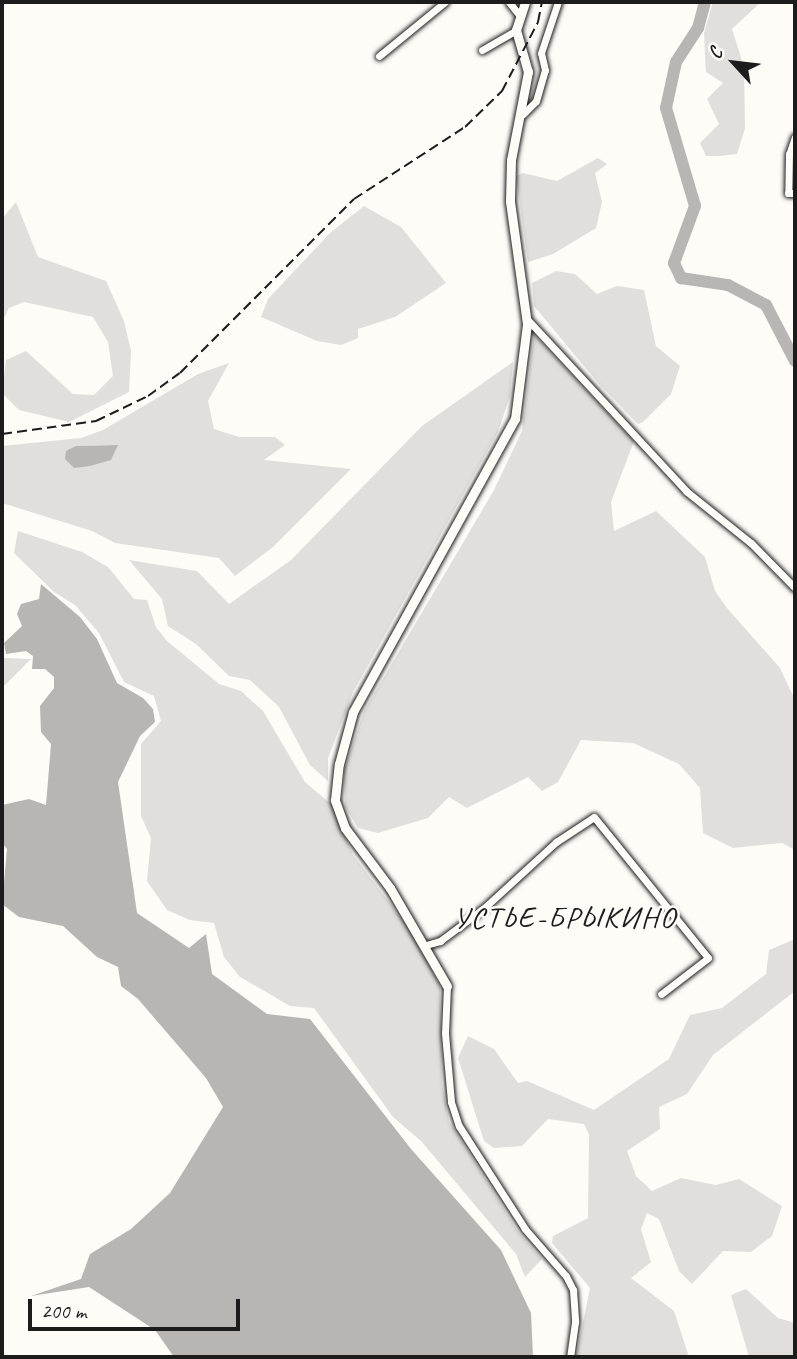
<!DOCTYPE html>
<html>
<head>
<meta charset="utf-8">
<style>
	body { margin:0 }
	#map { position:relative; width:797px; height:1359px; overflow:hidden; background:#fdfcf7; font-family:Caveat,sans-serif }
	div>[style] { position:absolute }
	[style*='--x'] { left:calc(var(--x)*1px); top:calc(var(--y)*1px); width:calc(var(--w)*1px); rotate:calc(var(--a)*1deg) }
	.green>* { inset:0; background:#e0dfdb }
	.water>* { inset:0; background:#b7b6b2 }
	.river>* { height:12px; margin:-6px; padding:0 6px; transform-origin:6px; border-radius:6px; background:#b7b6b2 }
	.roads { filter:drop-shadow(0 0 2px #1c1c1c) drop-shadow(0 0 2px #1c1c1c) }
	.minor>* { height:7px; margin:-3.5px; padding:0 3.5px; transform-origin:3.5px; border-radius:3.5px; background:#fdfcf7 }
	.tertiary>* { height:9px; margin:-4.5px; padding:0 4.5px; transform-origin:4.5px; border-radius:4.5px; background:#fdfcf7 }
	.rail>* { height:2px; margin-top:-1px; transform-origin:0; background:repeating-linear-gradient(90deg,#1c1c1c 0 10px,transparent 0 15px) }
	span { translate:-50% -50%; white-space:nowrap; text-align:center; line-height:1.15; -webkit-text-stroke:5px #fdfcf7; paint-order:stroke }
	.neighbourhood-label { font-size:30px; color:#1c1c1c; letter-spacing:2px }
	.frame { position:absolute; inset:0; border:4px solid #1c1c1c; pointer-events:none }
	.north { position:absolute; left:699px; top:28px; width:70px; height:70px; -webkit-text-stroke:5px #fdfcf7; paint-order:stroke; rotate:297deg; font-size:19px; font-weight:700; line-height:28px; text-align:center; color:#1c1c1c }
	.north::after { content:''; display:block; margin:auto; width:24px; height:32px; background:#1c1c1c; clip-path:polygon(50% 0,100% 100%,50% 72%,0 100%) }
	.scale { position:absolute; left:28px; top:1299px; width:212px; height:32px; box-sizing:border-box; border:4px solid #1c1c1c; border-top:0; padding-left:9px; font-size:21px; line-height:24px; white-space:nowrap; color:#1c1c1c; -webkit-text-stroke:5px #fdfcf7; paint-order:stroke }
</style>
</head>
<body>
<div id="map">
	<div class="green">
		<i style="clip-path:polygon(713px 2px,761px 2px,732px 29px,744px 67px,745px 128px,737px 154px,719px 156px,706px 156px,700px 143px,719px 124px,707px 99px,723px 83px,706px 72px,705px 57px,704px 33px)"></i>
		<i style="clip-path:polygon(598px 158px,607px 164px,595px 173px,602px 202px,596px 228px,553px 254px,528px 262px,516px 176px,523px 173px,557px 181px)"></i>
		<i style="clip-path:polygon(16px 202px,38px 257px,106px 281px,124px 321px,131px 351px,129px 392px,69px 422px,19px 410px,2px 393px,6px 360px,26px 351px,73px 394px,94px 395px,113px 376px,108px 342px,93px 317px,24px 302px,9px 308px,2px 322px,2px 219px)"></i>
		<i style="clip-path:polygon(364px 206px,401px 227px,446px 283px,395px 317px,358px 329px,358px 338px,341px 345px,317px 341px,261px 317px,268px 299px,330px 233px)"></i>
		<i style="clip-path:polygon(556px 271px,575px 274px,597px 294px,617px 286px,644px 290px,656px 346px,680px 366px,671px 394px,643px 422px,638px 424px,599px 384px,534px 306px,532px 283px)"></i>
		<i style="clip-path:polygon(534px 335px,634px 441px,611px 502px,614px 531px,656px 511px,705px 557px,715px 591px,727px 608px,780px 668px,795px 700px,795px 850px,782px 843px,733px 848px,703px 833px,700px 788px,679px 764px,633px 743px,581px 740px,558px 782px,542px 791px,528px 777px,467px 808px,449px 797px,428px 818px,378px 833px,358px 828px,345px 806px,344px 771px,364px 711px,494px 490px,522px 431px)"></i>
		<i style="clip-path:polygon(513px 362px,510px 396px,498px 432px,353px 692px,328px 758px,328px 781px,310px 765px,279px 707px,250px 680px,229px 676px,196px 644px,168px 626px,162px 599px,129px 560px,197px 571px,229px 604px,291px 560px,422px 426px)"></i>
		<i style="clip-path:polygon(evenodd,229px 363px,208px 401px,214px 429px,239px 437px,275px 437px,285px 445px,264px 460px,351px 469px,273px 547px,235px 576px,219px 558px,115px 543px,92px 531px,2px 503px,2px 446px,81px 438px,103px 430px,198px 374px,229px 363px,117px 445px,65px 459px,76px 446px,117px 445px)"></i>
		<i style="clip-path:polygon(18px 531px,82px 552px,108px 567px,134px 599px,147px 600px,156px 627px,167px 641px,219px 684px,241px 691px,263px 711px,305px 782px,331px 804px,353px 855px,411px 931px,440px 986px,442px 1084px,449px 1121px,519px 1233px,542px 1259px,525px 1277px,516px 1254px,421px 1141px,393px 1117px,314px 1008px,290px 1006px,240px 977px,224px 957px,214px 923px,190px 920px,167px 910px,147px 881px,151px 838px,141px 816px,141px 744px,161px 721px,154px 696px,124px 682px,99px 633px,75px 605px,54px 592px,14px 553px)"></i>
		<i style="clip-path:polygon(2px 652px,4px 658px,31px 659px,2px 688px)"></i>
		<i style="clip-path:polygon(795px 939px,795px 991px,713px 1055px,687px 1094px,659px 1107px,660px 1129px,627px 1151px,636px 1176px,652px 1191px,681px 1178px,716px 1185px,739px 1179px,782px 1206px,772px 1236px,751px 1252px,723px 1251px,692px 1284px,679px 1271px,659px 1219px,647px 1213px,641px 1229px,651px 1262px,631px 1278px,674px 1311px,689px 1357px,576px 1357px,590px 1288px,552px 1243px,553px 1236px,588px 1218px,589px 1134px,584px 1124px,548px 1119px,522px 1146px,494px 1148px,484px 1141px,458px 1058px,468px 1036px,494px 1049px,518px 1083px,527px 1081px,594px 1110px,669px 1059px,690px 1015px,722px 1008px,766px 974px,769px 950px)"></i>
		<i style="clip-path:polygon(746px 1289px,778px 1318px,795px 1323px,795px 1357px,749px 1357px,731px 1295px)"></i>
	</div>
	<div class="water">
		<i style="clip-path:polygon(118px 445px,111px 460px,90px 466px,74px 468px,65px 459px,66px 451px,76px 446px)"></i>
		<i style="clip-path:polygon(41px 584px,80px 617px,97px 639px,117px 683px,143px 698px,153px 709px,155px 722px,140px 736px,118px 782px,137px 913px,189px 948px,206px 934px,212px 974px,267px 1014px,310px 1019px,411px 1149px,501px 1250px,531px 1313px,533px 1357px,174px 1357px,155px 1330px,89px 1287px,31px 1296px,81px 1279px,90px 1254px,131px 1229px,170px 1193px,223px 1107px,206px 1078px,138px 999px,121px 986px,118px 967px,97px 957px,63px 926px,19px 917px,2px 904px,7px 849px,2px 843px,2px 805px,29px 799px,46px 805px,51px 744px,41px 732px,40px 706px,54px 688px,54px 677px,45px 669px,32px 669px,33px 656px,26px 651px,6px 654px,4px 643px,22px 626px,17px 614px,21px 604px,39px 599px)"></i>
	</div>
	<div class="river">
		<i style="--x:705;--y:2;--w:27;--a:105"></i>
		<i style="--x:698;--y:28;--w:40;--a:122.9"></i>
		<i style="--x:676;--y:62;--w:47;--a:102.3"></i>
		<i style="--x:666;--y:108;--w:102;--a:73.5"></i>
		<i style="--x:695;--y:206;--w:61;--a:110.2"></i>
		<i style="--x:674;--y:263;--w:17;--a:65"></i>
		<i style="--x:681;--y:278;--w:48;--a:8.5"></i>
		<i style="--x:728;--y:285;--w:43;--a:27.8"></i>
		<i style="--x:766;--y:305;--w:63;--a:62.6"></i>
	</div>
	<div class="roads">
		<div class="minor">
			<i style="--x:509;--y:2;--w:18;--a:52"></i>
			<i style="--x:482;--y:50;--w:39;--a:-30"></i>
			<i style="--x:379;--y:56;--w:85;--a:-39.3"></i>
			<i style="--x:523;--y:114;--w:18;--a:-45"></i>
			<i style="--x:536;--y:101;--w:32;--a:-74"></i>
			<i style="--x:545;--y:70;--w:17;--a:-103"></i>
			<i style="--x:541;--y:53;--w:54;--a:-71.6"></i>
			<i style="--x:795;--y:137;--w:18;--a:109"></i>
			<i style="--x:789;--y:154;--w:39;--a:91"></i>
			<i style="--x:788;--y:193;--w:7;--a:0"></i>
			<i style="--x:526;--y:318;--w:236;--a:47.2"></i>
			<i style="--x:686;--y:491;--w:83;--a:38.7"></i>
			<i style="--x:751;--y:543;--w:63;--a:45.6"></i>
			<i style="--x:426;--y:945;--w:15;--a:-16"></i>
			<i style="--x:440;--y:941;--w:55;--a:-36.9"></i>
			<i style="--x:484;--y:908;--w:98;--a:-42.5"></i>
			<i style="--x:556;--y:842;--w:45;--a:-33.3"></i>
			<i style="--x:594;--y:817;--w:181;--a:51"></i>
			<i style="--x:708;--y:958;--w:59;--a:142.5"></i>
			<i style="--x:447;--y:986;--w:47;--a:92.4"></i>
			<i style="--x:445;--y:1033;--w:69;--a:85"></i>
			<i style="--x:451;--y:1102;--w:25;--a:72"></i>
			<i style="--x:459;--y:1126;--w:122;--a:57.3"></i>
			<i style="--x:525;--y:1229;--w:62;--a:48.9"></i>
			<i style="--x:566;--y:1276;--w:16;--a:63"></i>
			<i style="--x:573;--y:1290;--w:32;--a:86"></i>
			<i style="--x:575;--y:1322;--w:35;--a:98"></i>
		</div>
		<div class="tertiary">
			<i style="--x:447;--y:986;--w:113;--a:-120.2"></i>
			<i style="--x:390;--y:888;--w:75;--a:-126.9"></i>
			<i style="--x:345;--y:828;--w:30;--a:-110"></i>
			<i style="--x:335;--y:800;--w:36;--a:-84"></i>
			<i style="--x:339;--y:764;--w:54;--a:-74.9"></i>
			<i style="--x:353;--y:712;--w:335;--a:-61.1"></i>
			<i style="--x:515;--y:419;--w:96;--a:-82.8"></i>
			<i style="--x:527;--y:324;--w:124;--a:-97.9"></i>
			<i style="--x:510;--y:201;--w:41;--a:-88.6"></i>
			<i style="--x:511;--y:160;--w:90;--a:-79.1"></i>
			<i style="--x:528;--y:72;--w:44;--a:-105.9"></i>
			<i style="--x:516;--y:30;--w:29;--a:-72"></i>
		</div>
	</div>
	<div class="rail">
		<i style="--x:2;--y:434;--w:95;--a:-7.9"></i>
		<i style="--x:96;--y:421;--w:58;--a:-25.7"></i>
		<i style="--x:148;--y:396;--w:39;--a:-36"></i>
		<i style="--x:180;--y:373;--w:246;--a:-45"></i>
		<i style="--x:354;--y:199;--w:132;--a:-33"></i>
		<i style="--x:465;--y:127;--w:52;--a:-44.2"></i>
		<i style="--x:502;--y:91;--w:78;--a:-62.4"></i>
		<i style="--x:538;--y:22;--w:20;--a:-79"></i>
	</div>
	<div class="neighbourhood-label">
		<span style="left:565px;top:917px">УСТЬЕ-БРЫКИНО</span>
	</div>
	<div class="frame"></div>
	<div class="north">С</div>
	<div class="scale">200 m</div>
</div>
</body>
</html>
